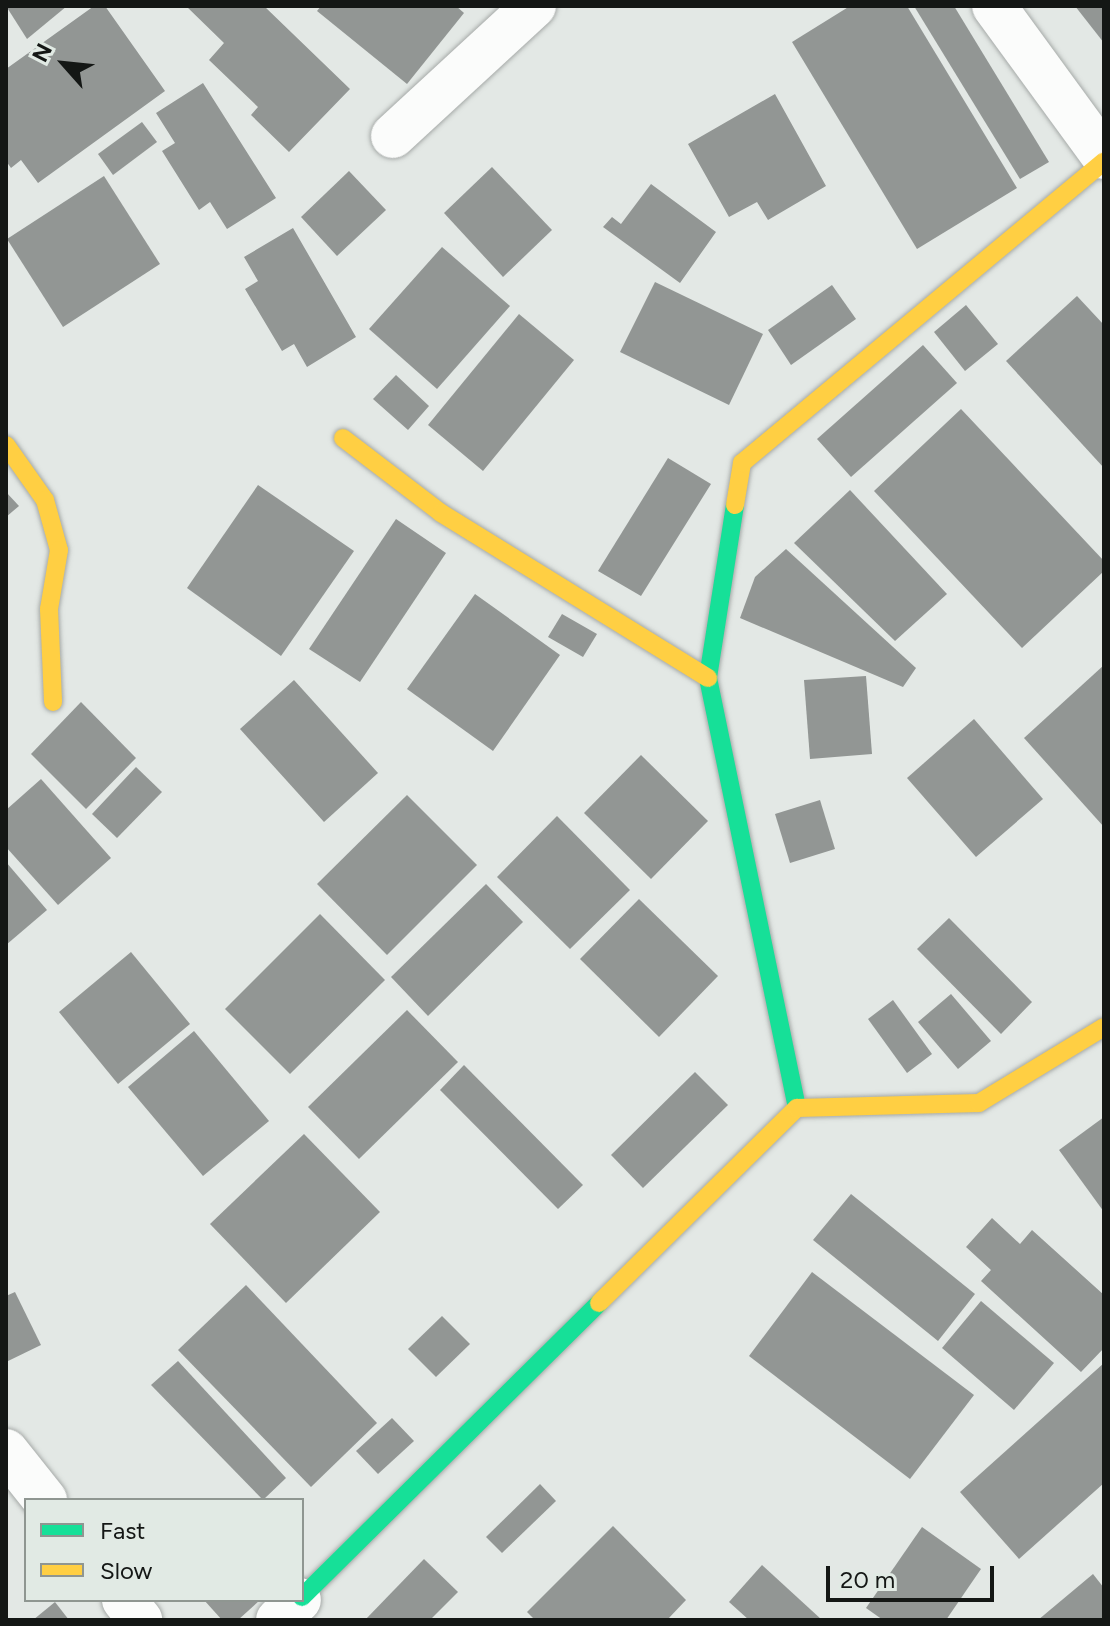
<!DOCTYPE html>
<html>
<head>
<meta charset="utf-8">
<style>
	body { margin:0 }
	#map { position:relative; width:1110px; height:1626px; overflow:hidden; background:#e3e8e5; font-family:Figtree,sans-serif }
	div>[style] { position:absolute }
	[style*='--x'] { left:calc(var(--x)*1px); top:calc(var(--y)*1px); width:calc(var(--w)*1px); rotate:calc(var(--a)*1deg) }
	.building>* { inset:0; background:#929694 }
	.roads { filter:drop-shadow(0 0 2px #a6aaa8) drop-shadow(0 0 2px #a6aaa8) }
	.street>* { height:44px; margin:-22px; padding:0 22px; transform-origin:22px; border-radius:22px; background:#fbfcfb }
	.fast>* { height:18px; margin:-9px; padding:0 9px; transform-origin:9px; border-radius:9px; background:#16e098 }
	.slow>* { height:18px; margin:-9px; padding:0 9px; transform-origin:9px; border-radius:9px; background:#ffcf43 }
	span { translate:-50% -50%; white-space:nowrap; text-align:center; line-height:1.15; -webkit-text-stroke:8px #e1eae4; paint-order:stroke }
	.frame { position:absolute; inset:0; border:8px solid #141715; pointer-events:none }
	.legend { position:absolute; left:24px; top:1498px; width:280px; height:104px; box-sizing:border-box; background:#e1eae4; border:2px solid #8f9691; margin:0; padding:10px 14px; list-style:none; font-size:24px; color:#141715 }
	.legend li { display:flex; align-items:center; gap:16px; height:40px }
	.legend b { width:40px; border:2px solid #8f9691 }
	.north { position:absolute; left:24px; top:24px; width:80px; height:80px; -webkit-text-stroke:6px #e1eae4; paint-order:stroke; rotate:297deg; font-size:22px; font-weight:700; line-height:32px; text-align:center; color:#141715 }
	.north::after { content:''; display:block; margin:auto; width:28px; height:36px; background:#141715; clip-path:polygon(50% 0,100% 100%,50% 72%,0 100%) }
	.scale { position:absolute; left:826px; top:1566px; width:168px; height:36px; box-sizing:border-box; border:4px solid #141715; border-top:0; padding-left:10px; font-size:24px; line-height:28px; white-space:nowrap; color:#141715; -webkit-text-stroke:6px #e1eae4; paint-order:stroke }
</style>
</head>
<body>
<div id="map">
	<div class="building">
		<i style="clip-path:polygon(6px 6px,67px 6px,27px 39px)"></i>
		<i style="clip-path:polygon(94px 6px,105px 6px,165px 91px,38px 183px,21px 160px,11px 168px,6px 161px,6px 69px)"></i>
		<i style="clip-path:polygon(186px 6px,264px 6px,350px 89px,289px 152px,251px 115px,258px 107px,209px 60px,224px 43px)"></i>
		<i style="clip-path:polygon(321px 6px,456px 6px,464px 13px,407px 84px,317px 11px)"></i>
		<i style="clip-path:polygon(850px 6px,907px 6px,1017px 188px,917px 249px,792px 42px)"></i>
		<i style="clip-path:polygon(914px 6px,954px 6px,1049px 162px,1020px 179px)"></i>
		<i style="clip-path:polygon(1075px 6px,1104px 6px,1104px 43px)"></i>
		<i style="clip-path:polygon(203px 83px,276px 198px,227px 229px,210px 202px,199px 210px,162px 151px,175px 143px,156px 113px)"></i>
		<i style="clip-path:polygon(775px 94px,826px 186px,768px 220px,757px 202px,729px 217px,688px 144px)"></i>
		<i style="clip-path:polygon(142px 122px,157px 142px,113px 175px,98px 154px)"></i>
		<i style="clip-path:polygon(492px 167px,552px 230px,503px 277px,444px 213px)"></i>
		<i style="clip-path:polygon(349px 171px,386px 210px,337px 256px,301px 217px)"></i>
		<i style="clip-path:polygon(104px 176px,160px 264px,63px 327px,7px 239px)"></i>
		<i style="clip-path:polygon(651px 184px,716px 232px,680px 283px,603px 227px,612px 217px,621px 224px)"></i>
		<i style="clip-path:polygon(293px 228px,356px 337px,307px 367px,294px 344px,282px 351px,245px 289px,258px 281px,244px 257px)"></i>
		<i style="clip-path:polygon(442px 247px,510px 306px,437px 389px,369px 329px)"></i>
		<i style="clip-path:polygon(655px 282px,763px 334px,729px 405px,620px 352px)"></i>
		<i style="clip-path:polygon(832px 285px,856px 319px,791px 365px,768px 330px)"></i>
		<i style="clip-path:polygon(1077px 296px,1104px 325px,1104px 468px,1006px 361px)"></i>
		<i style="clip-path:polygon(966px 305px,998px 344px,965px 371px,934px 332px)"></i>
		<i style="clip-path:polygon(519px 314px,574px 360px,483px 471px,428px 425px)"></i>
		<i style="clip-path:polygon(923px 345px,957px 383px,851px 477px,817px 439px)"></i>
		<i style="clip-path:polygon(396px 375px,429px 406px,408px 430px,373px 399px)"></i>
		<i style="clip-path:polygon(961px 409px,1104px 561px,1104px 571px,1022px 648px,874px 491px)"></i>
		<i style="clip-path:polygon(668px 458px,711px 484px,641px 596px,598px 571px)"></i>
		<i style="clip-path:polygon(258px 485px,354px 551px,281px 656px,187px 588px)"></i>
		<i style="clip-path:polygon(850px 490px,947px 594px,895px 641px,794px 543px)"></i>
		<i style="clip-path:polygon(6px 492px,19px 506px,6px 517px)"></i>
		<i style="clip-path:polygon(396px 519px,446px 553px,360px 682px,309px 649px)"></i>
		<i style="clip-path:polygon(786px 549px,916px 668px,903px 687px,740px 618px,755px 577px)"></i>
		<i style="clip-path:polygon(475px 594px,560px 655px,493px 751px,407px 689px)"></i>
		<i style="clip-path:polygon(562px 614px,597px 634px,583px 657px,548px 637px)"></i>
		<i style="clip-path:polygon(1104px 665px,1104px 827px,1024px 738px)"></i>
		<i style="clip-path:polygon(866px 676px,872px 754px,810px 759px,804px 680px)"></i>
		<i style="clip-path:polygon(294px 680px,378px 773px,324px 822px,240px 729px)"></i>
		<i style="clip-path:polygon(81px 702px,136px 758px,86px 809px,31px 754px)"></i>
		<i style="clip-path:polygon(974px 719px,1043px 799px,976px 857px,907px 778px)"></i>
		<i style="clip-path:polygon(641px 755px,708px 821px,651px 879px,584px 813px)"></i>
		<i style="clip-path:polygon(136px 767px,162px 792px,117px 838px,92px 814px)"></i>
		<i style="clip-path:polygon(41px 779px,111px 858px,58px 905px,6px 847px,6px 810px)"></i>
		<i style="clip-path:polygon(407px 795px,477px 865px,387px 955px,317px 884px)"></i>
		<i style="clip-path:polygon(820px 800px,835px 849px,790px 863px,775px 814px)"></i>
		<i style="clip-path:polygon(557px 816px,630px 890px,570px 949px,497px 877px)"></i>
		<i style="clip-path:polygon(6px 862px,47px 910px,6px 945px)"></i>
		<i style="clip-path:polygon(486px 884px,523px 922px,428px 1016px,391px 977px)"></i>
		<i style="clip-path:polygon(639px 899px,718px 976px,659px 1037px,580px 959px)"></i>
		<i style="clip-path:polygon(320px 914px,385px 980px,290px 1074px,225px 1009px)"></i>
		<i style="clip-path:polygon(949px 918px,1032px 1002px,1001px 1034px,917px 949px)"></i>
		<i style="clip-path:polygon(131px 952px,190px 1024px,118px 1084px,59px 1012px)"></i>
		<i style="clip-path:polygon(951px 994px,991px 1041px,958px 1069px,918px 1022px)"></i>
		<i style="clip-path:polygon(893px 1000px,932px 1054px,907px 1073px,868px 1019px)"></i>
		<i style="clip-path:polygon(407px 1010px,458px 1062px,359px 1159px,308px 1107px)"></i>
		<i style="clip-path:polygon(194px 1031px,269px 1121px,203px 1176px,128px 1087px)"></i>
		<i style="clip-path:polygon(464px 1065px,583px 1185px,558px 1209px,440px 1090px)"></i>
		<i style="clip-path:polygon(695px 1072px,728px 1105px,643px 1188px,611px 1155px)"></i>
		<i style="clip-path:polygon(1104px 1117px,1104px 1212px,1059px 1150px)"></i>
		<i style="clip-path:polygon(304px 1134px,380px 1212px,286px 1303px,210px 1224px)"></i>
		<i style="clip-path:polygon(851px 1194px,975px 1294px,938px 1341px,813px 1240px)"></i>
		<i style="clip-path:polygon(992px 1218px,1020px 1244px,1032px 1230px,1104px 1295px,1104px 1348px,1081px 1372px,981px 1281px,991px 1270px,966px 1247px)"></i>
		<i style="clip-path:polygon(812px 1272px,974px 1395px,910px 1479px,749px 1356px)"></i>
		<i style="clip-path:polygon(246px 1285px,377px 1423px,311px 1487px,178px 1350px)"></i>
		<i style="clip-path:polygon(15px 1292px,41px 1345px,6px 1362px,6px 1296px)"></i>
		<i style="clip-path:polygon(981px 1301px,1054px 1363px,1014px 1410px,942px 1348px)"></i>
		<i style="clip-path:polygon(442px 1316px,470px 1344px,436px 1377px,408px 1349px)"></i>
		<i style="clip-path:polygon(178px 1361px,286px 1478px,263px 1500px,151px 1385px)"></i>
		<i style="clip-path:polygon(1104px 1363px,1104px 1483px,1019px 1559px,960px 1492px)"></i>
		<i style="clip-path:polygon(392px 1418px,414px 1441px,378px 1474px,356px 1451px)"></i>
		<i style="clip-path:polygon(540px 1484px,556px 1501px,502px 1553px,486px 1537px)"></i>
		<i style="clip-path:polygon(613px 1526px,686px 1600px,667px 1620px,535px 1620px,527px 1612px)"></i>
		<i style="clip-path:polygon(922px 1527px,981px 1569px,946px 1620px,883px 1620px,866px 1608px)"></i>
		<i style="clip-path:polygon(424px 1559px,458px 1592px,430px 1620px,365px 1620px)"></i>
		<i style="clip-path:polygon(762px 1565px,822px 1620px,749px 1620px,729px 1602px)"></i>
		<i style="clip-path:polygon(1093px 1574px,1104px 1588px,1104px 1620px,1038px 1620px)"></i>
		<i style="clip-path:polygon(204px 1600px,260px 1600px,238px 1620px,222px 1620px)"></i>
		<i style="clip-path:polygon(55px 1602px,69px 1620px,33px 1620px)"></i>
	</div>
	<div class="roads">
		<div class="street">
			<i style="--x:994;--y:6;--w:187;--a:53.9"></i>
			<i style="--x:393;--y:136;--w:192;--a:-42.7"></i>
			<i style="--x:6;--y:1451;--w:63;--a:51.5"></i>
			<i style="--x:124;--y:1600;--w:26;--a:51"></i>
			<i style="--x:278;--y:1620;--w:29;--a:-44"></i>
		</div>
		<div class="fast">
			<i style="--x:735;--y:505;--w:175;--a:98.9"></i>
			<i style="--x:708;--y:678;--w:439;--a:78.3"></i>
			<i style="--x:302;--y:1597;--w:418;--a:-44.7"></i>
		</div>
		<div class="slow">
			<i style="--x:343;--y:438;--w:123;--a:37.4"></i>
			<i style="--x:441;--y:513;--w:314;--a:31.7"></i>
			<i style="--x:6;--y:445;--w:67;--a:54.7"></i>
			<i style="--x:45;--y:500;--w:52;--a:74.4"></i>
			<i style="--x:59;--y:550;--w:60;--a:99.6"></i>
			<i style="--x:49;--y:609;--w:93;--a:87.5"></i>
			<i style="--x:735;--y:505;--w:43;--a:-80.5"></i>
			<i style="--x:742;--y:463;--w:471;--a:-39.8"></i>
			<i style="--x:599;--y:1303;--w:278;--a:-44.6"></i>
			<i style="--x:797;--y:1108;--w:182;--a:-1.6"></i>
			<i style="--x:979;--y:1103;--w:146;--a:-31.3"></i>
		</div>
	</div>
	<div class="frame"></div>
	<ul class="legend">
	<li><b style="height:10px;background:#16e098"></b>Fast</li>
	<li><b style="height:10px;background:#ffcf43"></b>Slow</li>
	</ul>
	<div class="north">N</div>
	<div class="scale">20 m</div>
</div>
</body>
</html>
